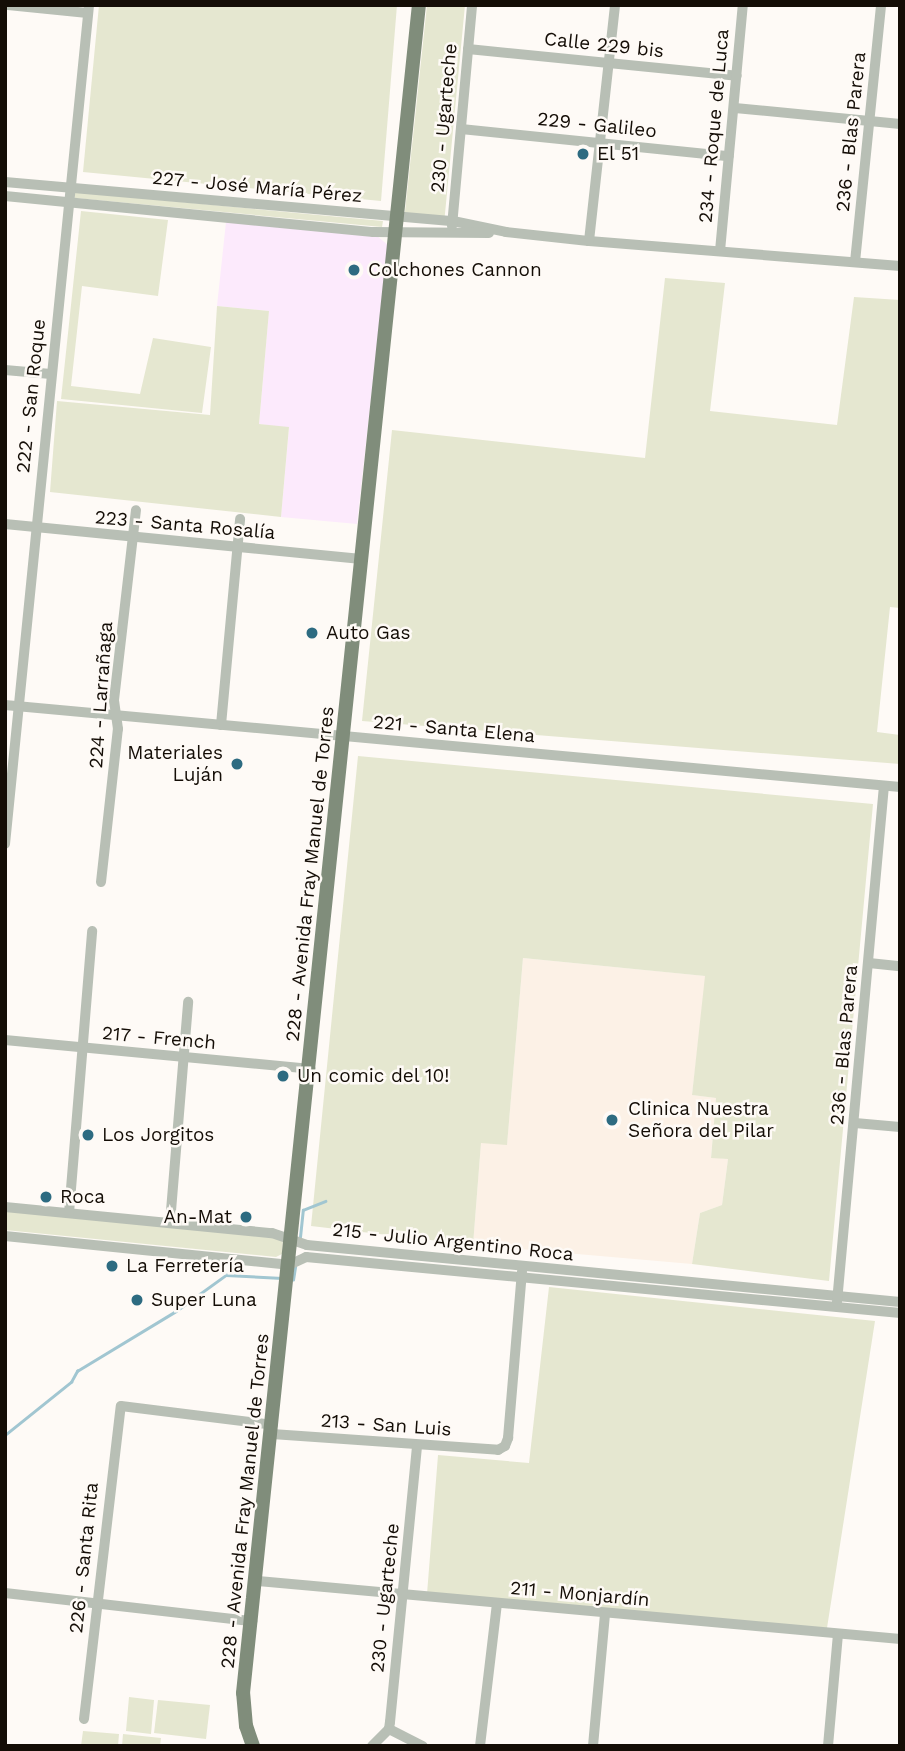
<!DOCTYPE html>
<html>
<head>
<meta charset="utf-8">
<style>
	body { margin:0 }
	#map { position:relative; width:905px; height:1751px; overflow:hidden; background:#fefaf6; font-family:"Work Sans",sans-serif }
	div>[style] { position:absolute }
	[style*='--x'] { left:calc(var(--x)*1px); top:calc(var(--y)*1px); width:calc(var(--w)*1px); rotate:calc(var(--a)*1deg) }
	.industrial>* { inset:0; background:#fceafc }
	.built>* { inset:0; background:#fcf1e6 }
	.green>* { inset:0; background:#e5e7d0 }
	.stream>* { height:2.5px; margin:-1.25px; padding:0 1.25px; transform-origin:1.25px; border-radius:1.25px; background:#a1c6d1 }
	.minor>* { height:10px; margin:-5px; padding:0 5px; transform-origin:5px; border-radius:5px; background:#b8bfb5 }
	.major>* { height:14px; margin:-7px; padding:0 7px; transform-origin:7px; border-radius:7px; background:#808d7b }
	.dots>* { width:19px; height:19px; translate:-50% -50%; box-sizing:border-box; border:4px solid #fefaf6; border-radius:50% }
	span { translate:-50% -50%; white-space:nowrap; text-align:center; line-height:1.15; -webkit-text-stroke:5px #fefaf6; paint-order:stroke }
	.street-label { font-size:19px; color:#140d06 }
	.poi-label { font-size:19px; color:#140d06 }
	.left { translate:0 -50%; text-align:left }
	.right { translate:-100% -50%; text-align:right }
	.frame { position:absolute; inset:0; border:7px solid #140d06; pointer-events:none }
</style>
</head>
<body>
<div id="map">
	<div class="industrial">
		<i style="clip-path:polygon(226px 222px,377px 236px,388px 245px,357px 524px,281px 517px,289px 428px,259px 424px,269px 311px,217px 306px)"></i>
	</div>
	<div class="built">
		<i style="clip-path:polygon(523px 958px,706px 976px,692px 1095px,716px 1098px,711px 1157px,728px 1159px,722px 1205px,700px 1213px,692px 1264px,473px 1245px,481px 1142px,507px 1144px)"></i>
	</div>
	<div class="green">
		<i style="clip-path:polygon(99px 5px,397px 5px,381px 201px,83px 172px)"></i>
		<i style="clip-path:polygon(427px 5px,465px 5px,444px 224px,404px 221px)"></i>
		<i style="clip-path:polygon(74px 192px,383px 221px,382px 227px,75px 198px)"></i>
		<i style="clip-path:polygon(81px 211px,168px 220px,158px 296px,82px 286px,71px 386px,140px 394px,153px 338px,211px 347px,202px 413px,61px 399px)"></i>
		<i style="clip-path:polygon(665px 278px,725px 283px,710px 411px,837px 425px,854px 297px,900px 300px,900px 608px,890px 607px,877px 732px,900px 735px,900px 764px,362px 721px,392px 430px,645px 458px)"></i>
		<i style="clip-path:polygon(217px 306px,269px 311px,259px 424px,289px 427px,281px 517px,50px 492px,57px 401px,210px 415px)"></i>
		<i style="clip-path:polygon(358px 756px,873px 804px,829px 1281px,692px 1264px,700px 1213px,722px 1205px,728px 1159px,711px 1158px,716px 1098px,692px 1095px,705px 976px,523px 958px,507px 1145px,481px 1143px,473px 1245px,311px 1226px)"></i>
		<i style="clip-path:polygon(5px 1211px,275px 1236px,283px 1239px,282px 1254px,276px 1257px,5px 1230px)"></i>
		<i style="clip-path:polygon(549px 1287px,875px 1321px,827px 1628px,427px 1594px,438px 1455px,529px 1463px)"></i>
		<i style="clip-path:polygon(129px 1697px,154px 1700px,151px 1734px,126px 1731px)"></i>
		<i style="clip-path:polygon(158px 1700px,210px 1705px,206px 1739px,154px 1733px)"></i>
		<i style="clip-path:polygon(83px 1731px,119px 1734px,118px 1746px,81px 1746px)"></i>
		<i style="clip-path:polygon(123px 1734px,161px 1738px,160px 1746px,122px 1746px)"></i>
	</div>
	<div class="stream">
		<i style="--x:300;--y:1237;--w:27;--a:-84"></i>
		<i style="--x:303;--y:1210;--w:24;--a:-22"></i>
		<i style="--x:293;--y:1280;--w:13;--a:-81"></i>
		<i style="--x:5;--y:1435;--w:85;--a:-38.8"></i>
		<i style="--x:71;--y:1382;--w:13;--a:-61"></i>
		<i style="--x:77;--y:1371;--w:116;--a:-31.2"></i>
		<i style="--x:176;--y:1311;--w:62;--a:-35.8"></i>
		<i style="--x:226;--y:1275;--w:56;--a:3.1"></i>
	</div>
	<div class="minor">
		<i style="--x:8;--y:5;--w:80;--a:5.7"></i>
		<i style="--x:468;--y:49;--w:270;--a:5.7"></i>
		<i style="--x:735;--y:108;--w:166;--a:5.5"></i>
		<i style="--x:461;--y:129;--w:269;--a:5.8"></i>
		<i style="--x:5;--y:182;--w:450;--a:5"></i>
		<i style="--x:453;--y:221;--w:54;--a:11.7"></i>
		<i style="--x:506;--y:232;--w:83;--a:6.2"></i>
		<i style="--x:589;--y:241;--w:312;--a:4.6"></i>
		<i style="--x:5;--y:196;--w:370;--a:5.6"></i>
		<i style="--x:373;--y:232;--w:116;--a:0.5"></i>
		<i style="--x:452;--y:226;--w:222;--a:-84.8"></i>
		<i style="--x:589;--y:241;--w:237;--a:-83.7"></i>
		<i style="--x:720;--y:251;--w:247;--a:-84.7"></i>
		<i style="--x:855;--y:262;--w:258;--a:-84.2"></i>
		<i style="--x:5;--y:370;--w:46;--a:5"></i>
		<i style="--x:5;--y:524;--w:358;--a:5.6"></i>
		<i style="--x:5;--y:705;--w:899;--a:5.23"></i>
		<i style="--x:221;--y:725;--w:207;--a:-84.7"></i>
		<i style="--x:5;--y:844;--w:843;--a:-84.28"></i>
		<i style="--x:101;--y:882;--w:154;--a:-83.7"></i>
		<i style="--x:118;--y:729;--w:29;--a:-98"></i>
		<i style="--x:114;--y:700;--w:191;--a:-83.4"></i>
		<i style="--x:869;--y:963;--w:31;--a:6"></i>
		<i style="--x:5;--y:1040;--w:307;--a:5.4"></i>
		<i style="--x:855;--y:1123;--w:45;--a:5.1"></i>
		<i style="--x:5;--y:1207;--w:268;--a:5.6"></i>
		<i style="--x:272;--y:1233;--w:37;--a:19"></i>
		<i style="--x:307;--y:1245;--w:596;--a:5.49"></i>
		<i style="--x:69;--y:1213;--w:283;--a:-85.3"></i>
		<i style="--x:170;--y:1223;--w:222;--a:-85.3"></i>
		<i style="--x:5;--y:1236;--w:285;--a:5.8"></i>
		<i style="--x:289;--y:1265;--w:19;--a:-25"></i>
		<i style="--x:306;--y:1257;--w:597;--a:5.39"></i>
		<i style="--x:837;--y:1302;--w:518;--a:-84.8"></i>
		<i style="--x:272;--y:1434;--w:227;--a:4"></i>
		<i style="--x:498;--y:1450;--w:8;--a:-30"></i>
		<i style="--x:505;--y:1446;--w:9;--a:-69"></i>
		<i style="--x:508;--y:1438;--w:167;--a:-85.2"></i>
		<i style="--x:258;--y:1581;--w:645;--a:5.16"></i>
		<i style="--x:5;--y:1593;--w:249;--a:6.5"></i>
		<i style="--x:84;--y:1719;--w:315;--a:-83.3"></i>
		<i style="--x:121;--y:1406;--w:153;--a:7.1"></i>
		<i style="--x:389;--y:1729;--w:38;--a:27"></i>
		<i style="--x:372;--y:1746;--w:24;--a:-45"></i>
		<i style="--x:389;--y:1729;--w:7;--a:-82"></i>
		<i style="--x:390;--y:1722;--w:278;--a:-84.4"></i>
		<i style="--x:480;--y:1746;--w:143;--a:-83.2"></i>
		<i style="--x:593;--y:1746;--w:133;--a:-84.8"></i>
		<i style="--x:828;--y:1746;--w:112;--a:-84.9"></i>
	</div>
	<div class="major">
		<i style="--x:253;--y:1746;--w:21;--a:-109"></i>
		<i style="--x:246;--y:1726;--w:33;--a:-95"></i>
		<i style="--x:243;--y:1693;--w:1697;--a:-84.05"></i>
	</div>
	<div class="dots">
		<i style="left:583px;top:154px;background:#2d6b81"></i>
		<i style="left:354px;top:270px;background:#2d6b81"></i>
		<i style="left:312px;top:633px;background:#2d6b81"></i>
		<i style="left:237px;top:764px;background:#2d6b81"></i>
		<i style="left:283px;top:1076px;background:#2d6b81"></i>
		<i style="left:612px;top:1120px;background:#2d6b81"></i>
		<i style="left:88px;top:1135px;background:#2d6b81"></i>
		<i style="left:46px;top:1197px;background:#2d6b81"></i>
		<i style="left:246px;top:1217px;background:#2d6b81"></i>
		<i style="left:112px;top:1266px;background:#2d6b81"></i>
		<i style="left:137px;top:1300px;background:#2d6b81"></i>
	</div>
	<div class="street-label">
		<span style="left:604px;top:45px;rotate:6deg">Calle 229 bis</span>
		<span style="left:444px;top:118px;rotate:-85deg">230 - Ugarteche</span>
		<span style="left:597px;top:125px;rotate:6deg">229 - Galileo</span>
		<span style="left:714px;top:126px;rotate:-85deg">234 - Roque de Luca</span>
		<span style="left:851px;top:132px;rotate:-84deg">236 - Blas Parera</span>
		<span style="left:257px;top:187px;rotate:5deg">227 - José María Pérez</span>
		<span style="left:31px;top:396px;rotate:-84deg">222 - San Roque</span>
		<span style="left:185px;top:525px;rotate:5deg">223 - Santa Rosalía</span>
		<span style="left:101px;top:695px;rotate:-86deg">224 - Larrañaga</span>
		<span style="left:454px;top:729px;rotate:5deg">221 - Santa Elena</span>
		<span style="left:310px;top:874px;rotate:-84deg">228 - Avenida Fray Manuel de Torres</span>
		<span style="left:159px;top:1038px;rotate:5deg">217 - French</span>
		<span style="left:844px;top:1045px;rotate:-85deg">236 - Blas Parera</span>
		<span style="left:453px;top:1242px;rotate:6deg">215 - Julio Argentino Roca</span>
		<span style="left:386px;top:1425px;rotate:4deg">213 - San Luis</span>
		<span style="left:245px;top:1501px;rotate:-84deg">228 - Avenida Fray Manuel de Torres</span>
		<span style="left:84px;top:1558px;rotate:-84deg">226 - Santa Rita</span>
		<span style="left:580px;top:1594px;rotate:5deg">211 - Monjardín</span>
		<span style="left:385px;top:1598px;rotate:-84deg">230 - Ugarteche</span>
	</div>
	<div class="poi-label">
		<span class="left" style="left:597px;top:154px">El 51</span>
		<span class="left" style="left:368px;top:270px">Colchones Cannon</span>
		<span class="left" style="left:326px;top:633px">Auto Gas</span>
		<span class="right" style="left:223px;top:764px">Materiales<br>Luján</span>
		<span class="left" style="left:297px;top:1076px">Un comic del 10!</span>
		<span class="left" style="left:628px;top:1120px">Clinica Nuestra<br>Señora del Pilar</span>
		<span class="left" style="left:102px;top:1135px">Los Jorgitos</span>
		<span class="left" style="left:60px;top:1197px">Roca</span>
		<span class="right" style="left:232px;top:1217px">An-Mat</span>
		<span class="left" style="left:126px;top:1266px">La Ferretería</span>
		<span class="left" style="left:151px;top:1300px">Super Luna</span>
	</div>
	<div class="frame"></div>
</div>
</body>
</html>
